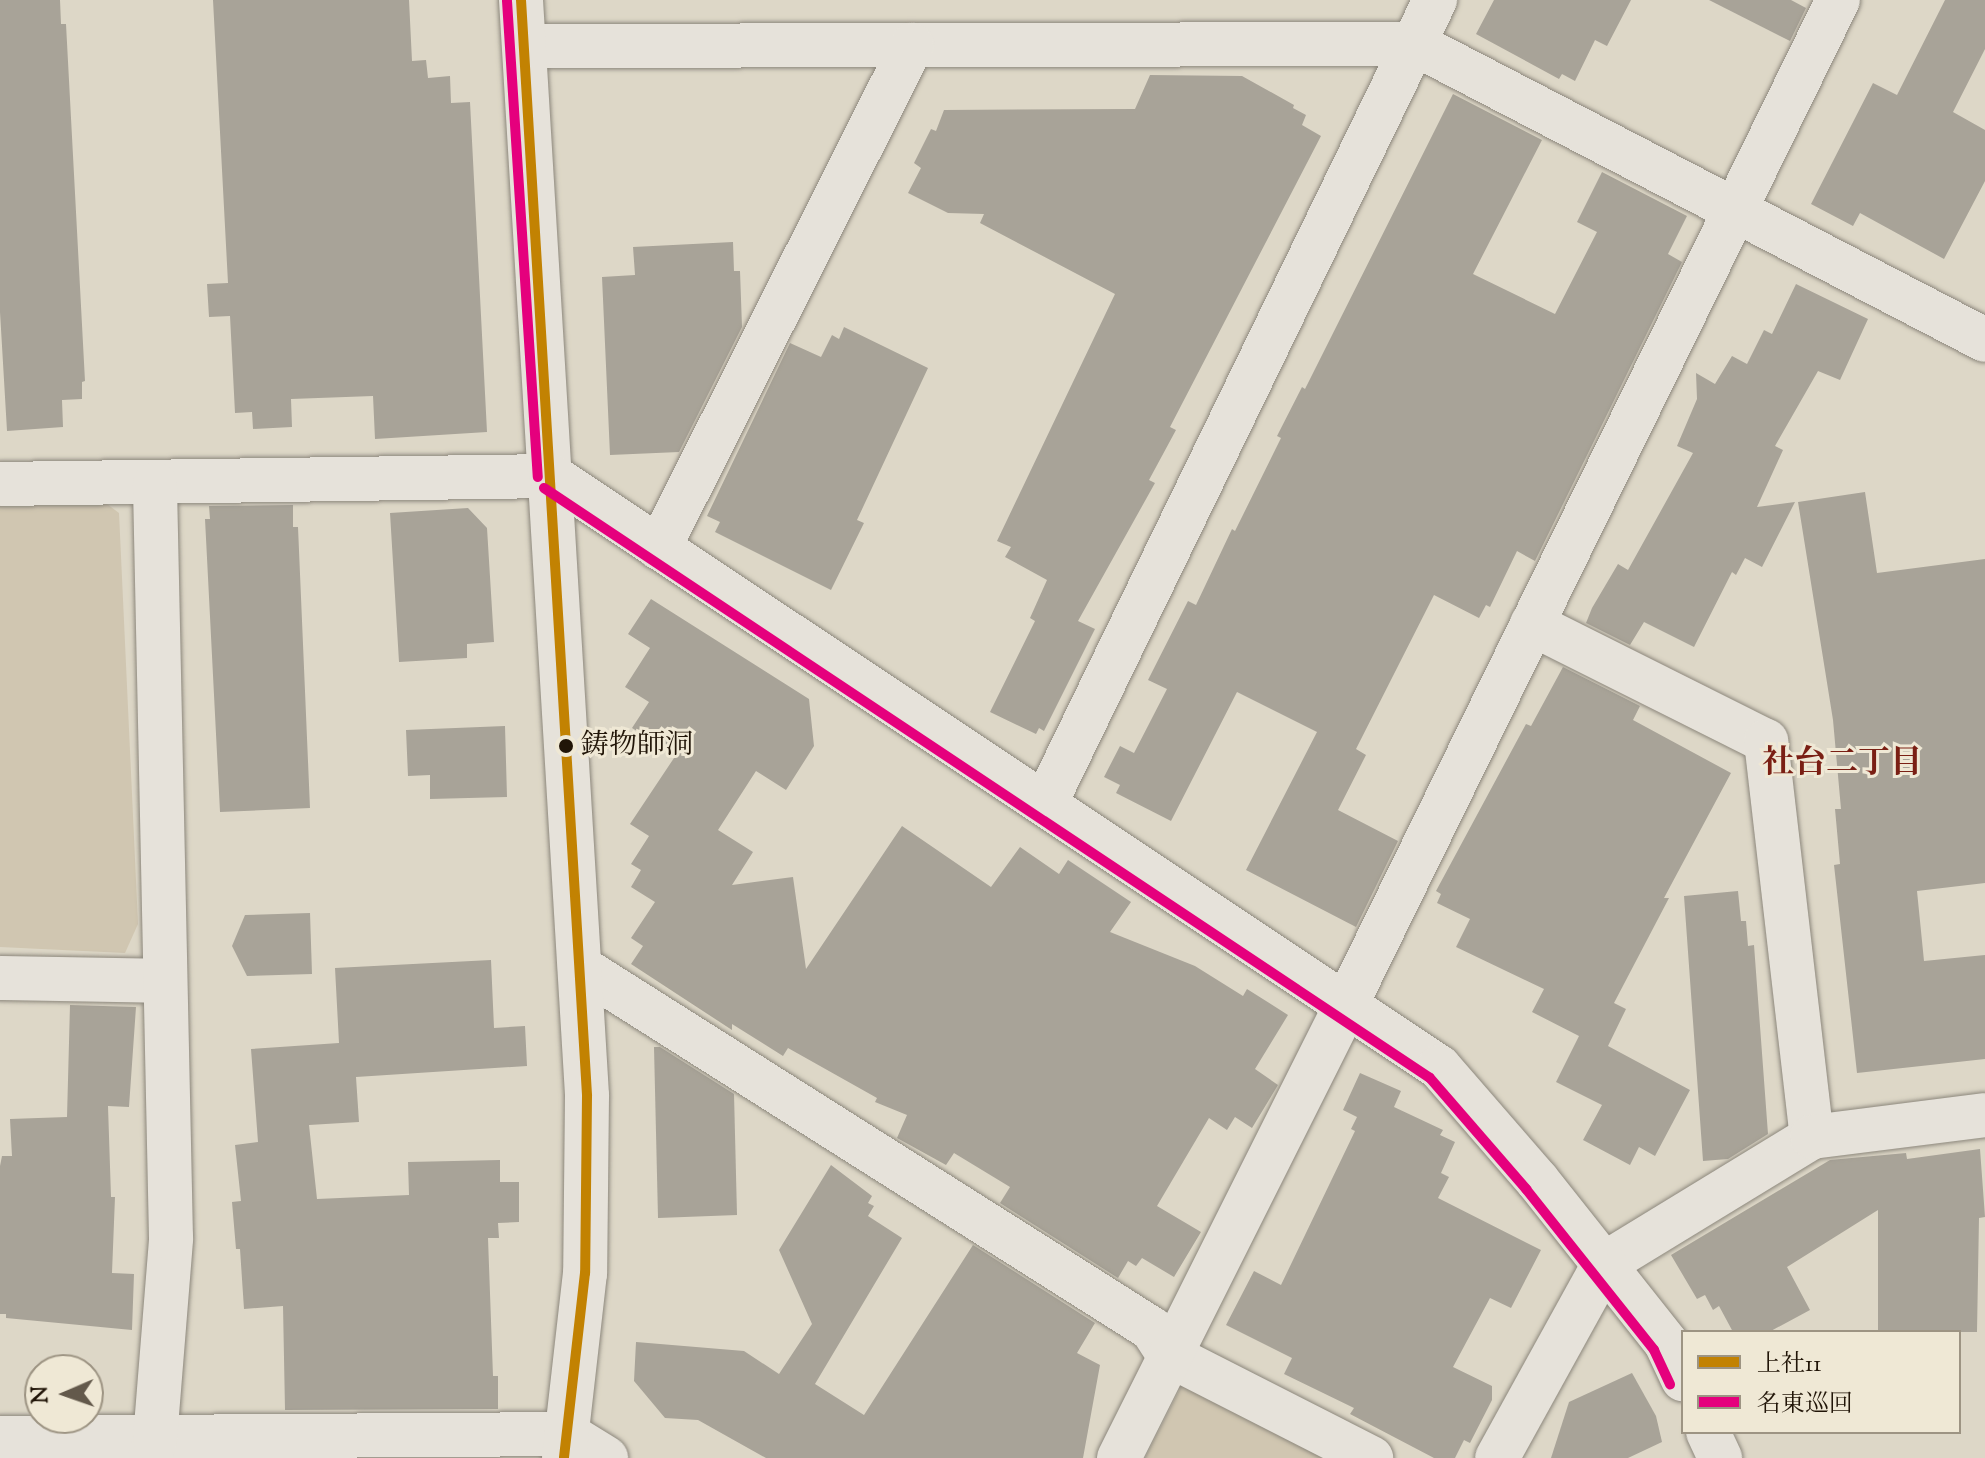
<!DOCTYPE html>
<html>
<head>
<meta charset="utf-8">
<style>
	body { margin:0 }
	#map { position:relative; width:1985px; height:1458px; overflow:hidden; background:#ddd7c7; font-family:"Sorts Mill Goudy","Noto Serif JP",serif }
	div>[style] { position:absolute }
	[style*='--x'] { left:calc(var(--x)*1px); top:calc(var(--y)*1px); width:calc(var(--w)*1px); rotate:calc(var(--a)*1deg) }
	.green>* { inset:0; background:#d0c6b1 }
	.building>* { inset:0; background:#a8a398 }
	.roads { filter:drop-shadow(0 0 2px #8c877c) drop-shadow(0 0 2px #8c877c) }
	.street>* { height:44px; margin:-22px; padding:0 22px; transform-origin:22px; border-radius:22px; background:#e6e2da }
	.secondary>* { height:44px; margin:-22px; padding:0 22px; transform-origin:22px; border-radius:22px; background:#e6e2da }
	.bus-1>* { height:10px; margin:-5px; padding:0 5px; transform-origin:5px; border-radius:5px; background:#c28202 }
	.bus-2>* { height:10px; margin:-5px; padding:0 5px; transform-origin:5px; border-radius:5px; background:#e5007d }
	.dots>* { width:22px; height:22px; translate:-50% -50%; box-sizing:border-box; border:4px solid #efe8d5; border-radius:50% }
	span { translate:-50% -50%; white-space:nowrap; text-align:center; line-height:1.15; -webkit-text-stroke:6px #efe8d5; paint-order:stroke }
	.bus-label { font-size:28px; color:#211508 }
	.left { translate:0 -50%; text-align:left }
	.neighbourhood-label { font-size:32px; color:#7a1f14; font-weight:700 }
	.legend { position:absolute; left:1681px; top:1330px; width:280px; height:104px; box-sizing:border-box; background:#efe8d5; border:2px solid #9d9483; margin:0; padding:10px 14px; list-style:none; font-size:24px; color:#211508 }
	.legend li { display:flex; align-items:center; gap:16px; height:40px }
	.legend b { width:40px; border:2px solid #9d9483 }
	.north { position:absolute; left:24px; top:1354px; width:80px; height:80px; box-sizing:border-box; background:#efe8d5; border:2px solid #9d9483; border-radius:50%; rotate:268deg; font-size:22px; font-weight:700; line-height:32px; text-align:center; color:#211508 }
	.north::after { content:''; display:block; margin:auto; width:28px; height:36px; background:#63594b; clip-path:polygon(50% 0,100% 100%,50% 72%,0 100%) }
</style>
</head>
<body>
<div id="map">
	<div class="green">
		<i style="clip-path:polygon(0 498px,99px 498px,119px 513px,138px 924px,125px 953px,0 947px)"></i>
		<i style="clip-path:polygon(1188px 1373px,1348px 1458px,1145px 1458px)"></i>
	</div>
	<div class="building">
		<i style="clip-path:polygon(0 0,60px 0,61px 24px,66px 24px,85px 381px,82px 382px,82px 399px,62px 400px,63px 427px,7px 431px,0 312px)"></i>
		<i style="clip-path:polygon(213px 0,409px 0,412px 61px,426px 60px,428px 78px,450px 76px,451px 103px,470px 102px,487px 432px,375px 439px,373px 396px,291px 399px,292px 427px,253px 429px,252px 412px,235px 413px,230px 316px,209px 317px,207px 284px,228px 283px)"></i>
		<i style="clip-path:polygon(1494px 0,1631px 0,1607px 46px,1595px 40px,1575px 81px,1562px 74px,1559px 79px,1476px 34px)"></i>
		<i style="clip-path:polygon(1709px 0,1791px 0,1806px 8px,1790px 41px)"></i>
		<i style="clip-path:polygon(1945px 0,1985px 0,1985px 49px,1953px 112px,1985px 130px,1985px 181px,1944px 259px,1860px 213px,1853px 226px,1811px 204px,1873px 83px,1897px 95px)"></i>
		<i style="clip-path:polygon(1150px 75px,1242px 76px,1294px 105px,1293px 108px,1306px 115px,1302px 125px,1321px 136px,1170px 427px,1176px 430px,1149px 480px,1155px 483px,1078px 621px,1095px 629px,1044px 731px,1039px 728px,1036px 734px,990px 712px,1035px 621px,1030px 618px,1047px 580px,1005px 557px,1011px 547px,997px 541px,1115px 294px,980px 223px,984px 214px,948px 213px,908px 193px,921px 168px,914px 163px,931px 129px,936px 131px,944px 110px,1135px 109px)"></i>
		<i style="clip-path:polygon(1453px 94px,1542px 140px,1473px 274px,1555px 314px,1597px 232px,1577px 222px,1602px 172px,1687px 216px,1668px 254px,1682px 262px,1535px 561px,1517px 551px,1490px 607px,1486px 605px,1479px 618px,1434px 595px,1356px 749px,1366px 755px,1338px 810px,1398px 841px,1356px 927px,1246px 870px,1317px 732px,1237px 692px,1171px 821px,1116px 793px,1120px 785px,1104px 777px,1120px 746px,1134px 753px,1167px 689px,1148px 680px,1188px 601px,1196px 605px,1232px 529px,1235px 531px,1281px 438px,1277px 436px,1302px 387px,1305px 389px)"></i>
		<i style="clip-path:polygon(733px 242px,734px 271px,740px 271px,742px 327px,679px 452px,610px 455px,602px 277px,635px 275px,633px 247px)"></i>
		<i style="clip-path:polygon(1796px 284px,1868px 319px,1840px 380px,1818px 371px,1775px 446px,1783px 450px,1757px 507px,1795px 502px,1762px 567px,1745px 558px,1736px 575px,1732px 572px,1694px 647px,1644px 622px,1630px 645px,1586px 623px,1592px 608px,1618px 564px,1628px 570px,1693px 453px,1677px 446px,1697px 399px,1696px 373px,1715px 384px,1732px 356px,1747px 364px,1764px 330px,1772px 334px)"></i>
		<i style="clip-path:polygon(844px 327px,928px 368px,857px 520px,864px 523px,831px 590px,715px 532px,720px 522px,707px 516px,790px 343px,821px 357px,832px 335px,839px 339px)"></i>
		<i style="clip-path:polygon(1865px 492px,1877px 573px,1985px 559px,1985px 883px,1917px 891px,1924px 961px,1985px 955px,1985px 1059px,1857px 1073px,1834px 865px,1840px 864px,1835px 809px,1841px 809px,1833px 720px,1798px 502px)"></i>
		<i style="clip-path:polygon(293px 505px,293px 527px,298px 527px,310px 808px,220px 812px,205px 519px,210px 519px,209px 506px)"></i>
		<i style="clip-path:polygon(468px 508px,487px 528px,494px 642px,467px 644px,467px 658px,399px 662px,390px 513px)"></i>
		<i style="clip-path:polygon(651px 599px,809px 699px,814px 746px,786px 790px,756px 771px,718px 830px,753px 852px,732px 885px,793px 877px,806px 969px,902px 826px,991px 887px,1020px 847px,1059px 874px,1068px 860px,1131px 902px,1110px 932px,1195px 966px,1243px 996px,1247px 989px,1288px 1015px,1255px 1069px,1278px 1085px,1252px 1128px,1235px 1117px,1227px 1130px,1209px 1118px,1157px 1206px,1201px 1232px,1174px 1277px,1142px 1258px,1136px 1266px,1128px 1261px,1118px 1278px,1000px 1203px,1010px 1187px,954px 1153px,946px 1165px,897px 1138px,907px 1115px,875px 1102px,877px 1098px,788px 1048px,783px 1056px,732px 1024px,732px 1030px,631px 964px,643px 946px,631px 938px,655px 902px,631px 887px,641px 870px,631px 864px,649px 836px,630px 824px,676px 755px,632px 728px,649px 702px,625px 687px,650px 648px,628px 634px)"></i>
		<i style="clip-path:polygon(1563px 667px,1640px 706px,1633px 720px,1731px 773px,1664px 898px,1669px 898px,1614px 1003px,1626px 1009px,1608px 1046px,1690px 1090px,1655px 1156px,1639px 1147px,1630px 1165px,1583px 1140px,1602px 1105px,1556px 1082px,1579px 1036px,1532px 1012px,1544px 989px,1456px 947px,1470px 919px,1437px 903px,1441px 894px,1436px 891px,1526px 724px,1531px 726px)"></i>
		<i style="clip-path:polygon(505px 726px,507px 797px,430px 799px,430px 775px,408px 776px,406px 730px)"></i>
		<i style="clip-path:polygon(1738px 891px,1741px 921px,1746px 921px,1748px 946px,1754px 945px,1768px 1134px,1728px 1159px,1703px 1161px,1684px 896px)"></i>
		<i style="clip-path:polygon(310px 913px,312px 974px,247px 976px,232px 946px,245px 915px)"></i>
		<i style="clip-path:polygon(491px 960px,494px 1028px,525px 1026px,527px 1066px,356px 1077px,359px 1122px,309px 1125px,317px 1199px,409px 1195px,408px 1162px,500px 1160px,500px 1182px,519px 1182px,519px 1222px,498px 1223px,499px 1238px,488px 1238px,493px 1376px,498px 1376px,498px 1409px,285px 1410px,283px 1306px,244px 1309px,240px 1249px,236px 1249px,232px 1202px,241px 1201px,235px 1145px,258px 1142px,251px 1049px,339px 1043px,335px 968px)"></i>
		<i style="clip-path:polygon(70px 1005px,136px 1007px,129px 1107px,108px 1106px,111px 1197px,115px 1197px,112px 1273px,134px 1274px,132px 1330px,6px 1318px,6px 1314px,0 1314px,0 1166px,2px 1156px,12px 1156px,10px 1119px,67px 1117px)"></i>
		<i style="clip-path:polygon(654px 1047px,660px 1047px,734px 1094px,737px 1215px,658px 1218px)"></i>
		<i style="clip-path:polygon(1360px 1073px,1401px 1091px,1394px 1107px,1443px 1130px,1440px 1135px,1455px 1142px,1441px 1173px,1449px 1177px,1438px 1198px,1541px 1250px,1511px 1308px,1490px 1298px,1453px 1367px,1492px 1386px,1492px 1400px,1470px 1443px,1464px 1440px,1455px 1458px,1434px 1458px,1350px 1414px,1354px 1408px,1284px 1374px,1292px 1358px,1226px 1325px,1254px 1271px,1281px 1285px,1355px 1131px,1351px 1129px,1357px 1117px,1343px 1110px)"></i>
		<i style="clip-path:polygon(1980px 1149px,1985px 1217px,1979px 1218px,1977px 1332px,1878px 1332px,1878px 1210px,1787px 1267px,1810px 1310px,1769px 1332px,1733px 1332px,1719px 1306px,1713px 1310px,1705px 1295px,1697px 1299px,1671px 1255px,1830px 1160px,1906px 1153px,1907px 1159px)"></i>
		<i style="clip-path:polygon(831px 1165px,872px 1196px,868px 1203px,874px 1206px,868px 1216px,902px 1238px,815px 1384px,864px 1415px,973px 1245px,1095px 1323px,1077px 1353px,1100px 1365px,1083px 1458px,766px 1458px,698px 1420px,665px 1418px,634px 1381px,636px 1342px,744px 1351px,779px 1374px,812px 1324px,779px 1250px)"></i>
		<i style="clip-path:polygon(1632px 1373px,1656px 1416px,1662px 1442px,1628px 1458px,1551px 1458px,1569px 1402px)"></i>
	</div>
	<div class="roads">
		<div class="street">
			<i style="--x:524;--y:46;--w:891;--a:-0.13"></i>
			<i style="--x:1415;--y:44;--w:642;--a:27.44"></i>
			<i style="--x:0;--y:484;--w:552;--a:-0.83"></i>
			<i style="--x:659;--y:548;--w:563;--a:-63.3"></i>
			<i style="--x:1532;--y:624;--w:262;--a:26.6"></i>
			<i style="--x:1766;--y:741;--w:399;--a:83.4"></i>
			<i style="--x:1045;--y:804;--w:894;--a:-64.12"></i>
			<i style="--x:580;--y:967;--w:677;--a:32.33"></i>
			<i style="--x:1152;--y:1329;--w:31;--a:57"></i>
			<i style="--x:1169;--y:1355;--w:227;--a:27"></i>
			<i style="--x:0;--y:978;--w:165;--a:1"></i>
			<i style="--x:0;--y:1438;--w:567;--a:-0.4"></i>
			<i style="--x:567;--y:1434;--w:46;--a:31.6"></i>
			<i style="--x:150;--y:1458;--w:20;--a:-75"></i>
			<i style="--x:155;--y:1439;--w:202;--a:-85.4"></i>
			<i style="--x:171;--y:1238;--w:754;--a:-91.22"></i>
			<i style="--x:1119;--y:1458;--w:507;--a:-63.38"></i>
			<i style="--x:1346;--y:1005;--w:1119;--a:-63.92"></i>
			<i style="--x:1497;--y:1458;--w:222;--a:-61.1"></i>
			<i style="--x:1604;--y:1264;--w:244;--a:-31.4"></i>
			<i style="--x:1812;--y:1137;--w:174;--a:-7.2"></i>
		</div>
		<div class="secondary">
			<i style="--x:521;--y:0;--w:1098;--a:86.55"></i>
			<i style="--x:587;--y:1096;--w:177;--a:90.6"></i>
			<i style="--x:585;--y:1273;--w:186;--a:96.5"></i>
			<i style="--x:552;--y:476;--w:1066;--a:33.68"></i>
			<i style="--x:1439;--y:1067;--w:150;--a:49.1"></i>
			<i style="--x:1537;--y:1180;--w:208;--a:51.6"></i>
			<i style="--x:1666;--y:1343;--w:40;--a:65"></i>
			<i style="--x:1708;--y:1432;--w:29;--a:65"></i>
		</div>
	</div>
	<div class="bus-1">
		<i style="--x:521;--y:0;--w:1098;--a:86.55"></i>
		<i style="--x:587;--y:1096;--w:177;--a:90.6"></i>
		<i style="--x:585;--y:1273;--w:186;--a:96.5"></i>
	</div>
	<div class="bus-2">
		<i style="--x:507;--y:1;--w:477;--a:86.3"></i>
		<i style="--x:544;--y:488;--w:1064;--a:33.66"></i>
		<i style="--x:1430;--y:1078;--w:147;--a:49.1"></i>
		<i style="--x:1526;--y:1189;--w:206;--a:51.5"></i>
		<i style="--x:1654;--y:1350;--w:38;--a:65"></i>
	</div>
	<div class="dots">
		<i style="left:566px;top:746px;background:#211508"></i>
	</div>
	<div class="bus-label">
		<span class="left" style="left:581px;top:746px">鋳物師洞</span>
	</div>
	<div class="neighbourhood-label">
		<span style="left:1842px;top:764px">社台二丁目</span>
	</div>
	<ul class="legend">
	<li><b style="height:10px;background:#c28202"></b>上社11</li>
	<li><b style="height:10px;background:#e5007d"></b>名東巡回</li>
	</ul>
	<div class="north">N</div>
</div>
</body>
</html>
